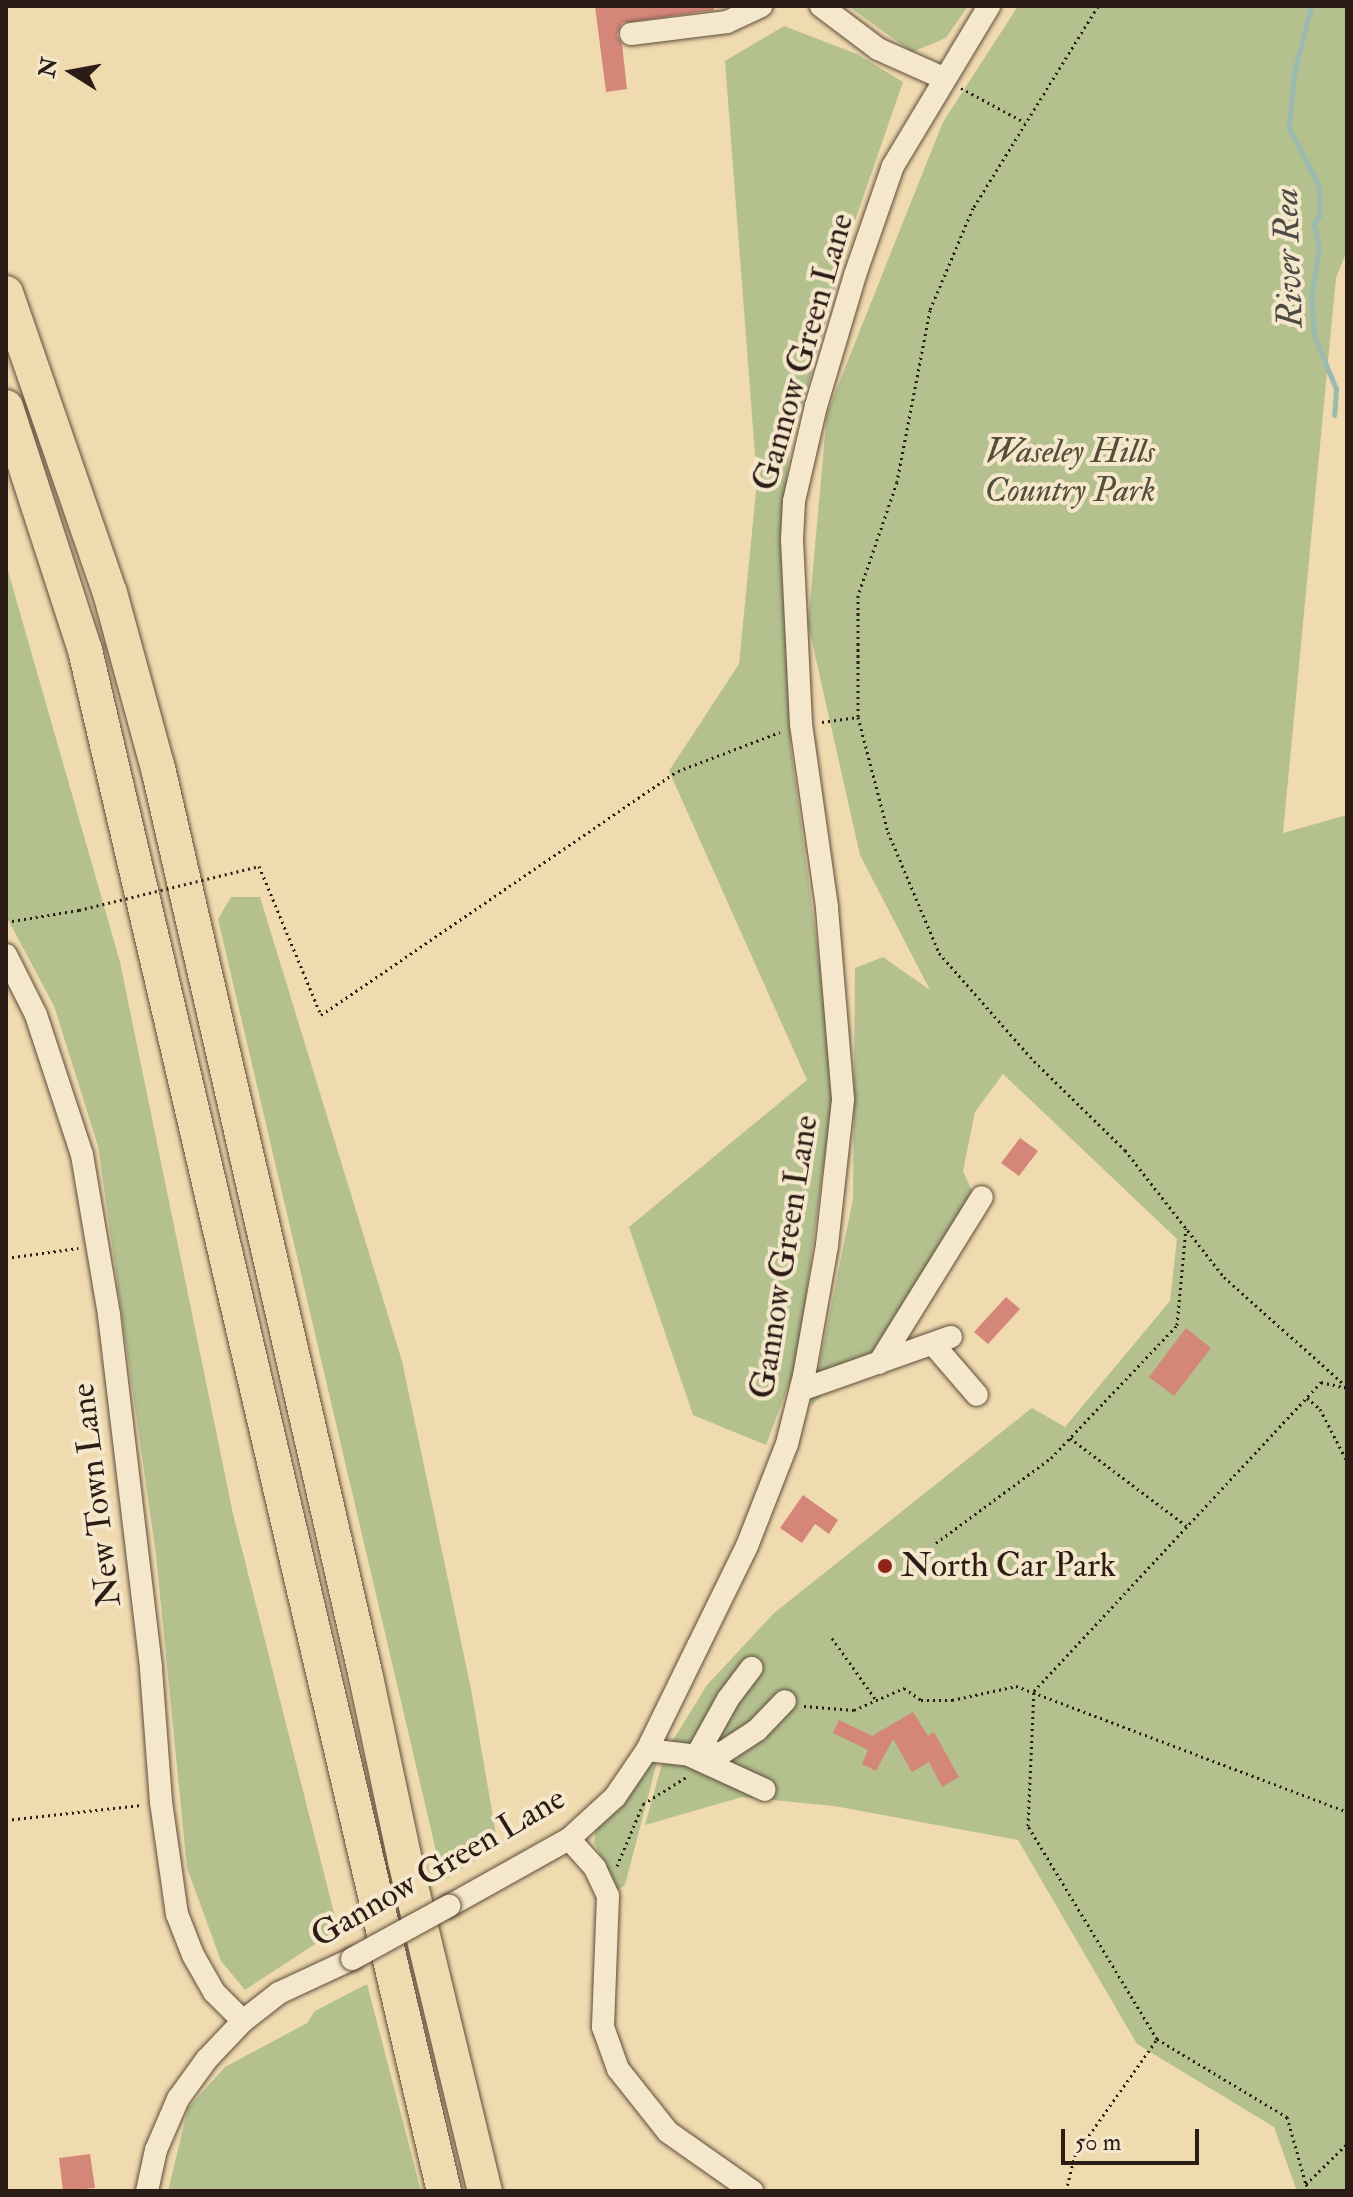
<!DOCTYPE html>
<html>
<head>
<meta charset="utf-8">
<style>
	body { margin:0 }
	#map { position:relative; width:1353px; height:2197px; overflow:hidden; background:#f0daaf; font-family:"IM FELL Double Pica",serif }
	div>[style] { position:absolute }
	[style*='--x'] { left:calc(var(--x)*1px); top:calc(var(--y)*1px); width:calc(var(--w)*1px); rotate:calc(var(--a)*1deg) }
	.green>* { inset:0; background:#b4c18f }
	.stream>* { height:5px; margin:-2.5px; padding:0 2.5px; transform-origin:2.5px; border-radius:2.5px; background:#9bbab0 }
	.building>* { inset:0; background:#d48679 }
	.path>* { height:3px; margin-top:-1.5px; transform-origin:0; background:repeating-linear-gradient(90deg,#2c1c16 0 2px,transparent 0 6px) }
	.roads { filter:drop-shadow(0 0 2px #5d4c3c) drop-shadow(0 0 2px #5d4c3c) }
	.minor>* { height:22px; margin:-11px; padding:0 11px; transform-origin:11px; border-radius:11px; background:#f5e7cb }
	.highway>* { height:34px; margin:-17px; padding:0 17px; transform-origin:17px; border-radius:17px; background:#f0daaf }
	.path-bridge>* { height:3px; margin-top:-1.5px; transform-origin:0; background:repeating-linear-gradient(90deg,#2c1c16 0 2px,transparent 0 6px) }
	.bridges { filter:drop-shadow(0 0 2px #5d4c3c) drop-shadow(0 0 2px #5d4c3c) }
	.minor-bridge>* { height:22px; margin:-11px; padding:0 11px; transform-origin:11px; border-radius:11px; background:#f5e7cb }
	.dots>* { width:22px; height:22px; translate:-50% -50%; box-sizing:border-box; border:4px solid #f5e7cb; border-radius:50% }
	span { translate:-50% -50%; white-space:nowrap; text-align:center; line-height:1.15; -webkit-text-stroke:8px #f5e7cb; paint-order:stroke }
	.street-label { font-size:34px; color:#2c1c16 }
	.park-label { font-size:34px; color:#554e3a; font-style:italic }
	.poi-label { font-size:34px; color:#2c1c16 }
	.left { translate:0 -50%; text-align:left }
	.water-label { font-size:36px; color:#4d4b44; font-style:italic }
	.frame { position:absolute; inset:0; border:8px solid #2c1c16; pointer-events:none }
	.north { position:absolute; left:32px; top:32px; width:80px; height:80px; -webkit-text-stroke:6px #f5e7cb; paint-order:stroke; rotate:281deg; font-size:22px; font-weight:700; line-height:32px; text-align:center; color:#2c1c16 }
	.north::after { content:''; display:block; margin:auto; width:28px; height:36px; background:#2c1c16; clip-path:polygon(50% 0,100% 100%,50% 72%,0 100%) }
	.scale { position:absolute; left:1061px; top:2129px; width:138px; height:36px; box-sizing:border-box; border:4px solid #2c1c16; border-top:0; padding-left:10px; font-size:24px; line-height:28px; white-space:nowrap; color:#2c1c16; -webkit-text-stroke:6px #f5e7cb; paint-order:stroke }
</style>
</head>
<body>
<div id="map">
	<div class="green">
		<i style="clip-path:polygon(848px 6px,968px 6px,946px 38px,912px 52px)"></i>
		<i style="clip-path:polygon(1018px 6px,1347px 6px,1347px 251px,1336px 278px,1283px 833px,1347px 815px,1347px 2191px,1297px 2191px,1274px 2127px,1137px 2044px,1018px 1840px,834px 1806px,742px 1797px,645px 1825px,665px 1753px,707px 1685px,774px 1613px,1032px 1408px,1065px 1427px,1170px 1301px,1177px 1239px,1003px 1074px,975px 1112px,963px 1171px,981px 1211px,894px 1345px,828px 1389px,811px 1406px,853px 1199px,855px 968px,883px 957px,930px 990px,860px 855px,808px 624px,827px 413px,943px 122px)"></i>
		<i style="clip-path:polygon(784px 26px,857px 54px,903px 82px,849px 238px,789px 452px,781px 550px,791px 750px,835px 1080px,797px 1363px,766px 1445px,693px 1415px,629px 1227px,807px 1080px,669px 771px,739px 664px,757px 481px,725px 61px)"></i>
		<i style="clip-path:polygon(6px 564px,120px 962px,233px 1514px,338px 1929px,245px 1990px,221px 1961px,187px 1868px,156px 1555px,98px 1146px,54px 1006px,6px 916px)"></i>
		<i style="clip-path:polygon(231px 897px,260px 897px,402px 1361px,471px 1689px,498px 1846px,443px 1881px,218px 919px)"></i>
		<i style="clip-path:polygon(657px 1762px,625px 1885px,618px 1890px,594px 1842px,596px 1827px,643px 1765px)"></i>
		<i style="clip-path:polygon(367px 1984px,421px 2191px,168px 2191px,188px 2108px,225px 2067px,307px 2023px,315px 2011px)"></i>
	</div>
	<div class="stream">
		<i style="--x:1311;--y:6;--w:69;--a:104.2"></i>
		<i style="--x:1294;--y:73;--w:55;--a:95.2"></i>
		<i style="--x:1289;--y:128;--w:65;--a:62.7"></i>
		<i style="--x:1319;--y:186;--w:30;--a:90"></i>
		<i style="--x:1319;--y:216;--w:9;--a:126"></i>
		<i style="--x:1314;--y:223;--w:26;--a:79"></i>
		<i style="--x:1319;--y:249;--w:49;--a:99.5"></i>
		<i style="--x:1311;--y:297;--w:38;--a:85"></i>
		<i style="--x:1314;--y:335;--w:58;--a:67.8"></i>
		<i style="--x:1336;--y:389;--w:26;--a:94"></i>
	</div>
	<div class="building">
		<i style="clip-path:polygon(595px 6px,713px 6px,714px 10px,622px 23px,617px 35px,622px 44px,627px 89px,606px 92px)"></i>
		<i style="clip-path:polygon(1020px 1138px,1038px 1151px,1019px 1176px,1001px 1163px)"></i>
		<i style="clip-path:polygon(1006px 1297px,1020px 1309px,988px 1344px,974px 1332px)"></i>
		<i style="clip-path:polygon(1186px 1328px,1211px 1348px,1174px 1396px,1149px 1377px)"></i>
		<i style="clip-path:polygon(803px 1495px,838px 1520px,829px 1534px,815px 1524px,802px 1543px,780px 1528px)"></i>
		<i style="clip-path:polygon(913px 1712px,928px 1736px,934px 1732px,959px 1777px,942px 1787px,929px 1762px,912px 1772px,893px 1739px,876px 1771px,862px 1764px,868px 1750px,833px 1733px,839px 1720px,872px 1736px)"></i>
		<i style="clip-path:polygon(90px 2154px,95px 2188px,63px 2191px,59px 2158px)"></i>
	</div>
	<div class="path">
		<i style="--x:1098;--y:6;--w:238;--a:121.7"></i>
		<i style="--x:973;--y:208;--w:111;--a:112.9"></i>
		<i style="--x:930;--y:310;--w:175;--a:100.9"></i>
		<i style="--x:897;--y:482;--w:120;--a:109"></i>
		<i style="--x:858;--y:595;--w:122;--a:90"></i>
		<i style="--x:858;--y:717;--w:119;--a:75.4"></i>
		<i style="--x:888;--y:832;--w:131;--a:67.1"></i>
		<i style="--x:939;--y:953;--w:144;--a:48.7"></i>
		<i style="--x:1034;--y:1061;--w:127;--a:44.4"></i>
		<i style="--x:1125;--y:1150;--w:161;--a:52.1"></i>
		<i style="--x:1224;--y:1277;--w:165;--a:41.8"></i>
		<i style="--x:961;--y:88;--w:72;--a:28.4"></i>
		<i style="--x:822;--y:722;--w:36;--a:-8"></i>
		<i style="--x:259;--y:866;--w:161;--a:67.4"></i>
		<i style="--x:321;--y:1015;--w:432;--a:-34.4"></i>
		<i style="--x:678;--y:771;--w:109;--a:-20.9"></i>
		<i style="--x:6;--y:922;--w:74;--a:-9.3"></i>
		<i style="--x:6;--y:1258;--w:73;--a:-7.9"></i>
		<i style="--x:1307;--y:1398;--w:17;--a:40"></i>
		<i style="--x:1320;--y:1409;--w:59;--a:62.6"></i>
		<i style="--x:1070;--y:1438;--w:148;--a:37"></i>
		<i style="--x:936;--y:1543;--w:143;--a:-36.5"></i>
		<i style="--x:1051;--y:1458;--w:183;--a:-46.5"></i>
		<i style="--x:1177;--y:1325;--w:97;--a:-84.7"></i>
		<i style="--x:832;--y:1638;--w:76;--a:54.6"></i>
		<i style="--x:804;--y:1706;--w:50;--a:4.6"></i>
		<i style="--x:854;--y:1710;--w:55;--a:-23.7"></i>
		<i style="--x:904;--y:1688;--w:21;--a:35"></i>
		<i style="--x:921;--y:1700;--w:31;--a:0"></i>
		<i style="--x:952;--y:1700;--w:66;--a:-12.3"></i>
		<i style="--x:1016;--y:1686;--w:354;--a:20.8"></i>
		<i style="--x:6;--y:1820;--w:136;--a:-6.3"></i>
		<i style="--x:617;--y:1866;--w:67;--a:-67.2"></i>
		<i style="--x:643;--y:1804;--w:53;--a:-31.9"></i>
		<i style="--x:1157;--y:2039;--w:249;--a:-121.2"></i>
		<i style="--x:1028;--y:1826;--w:135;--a:-87.5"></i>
		<i style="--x:1034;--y:1691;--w:422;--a:-47.1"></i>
		<i style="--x:1321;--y:1382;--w:27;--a:13"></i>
		<i style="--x:1306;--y:2184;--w:9;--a:54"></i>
		<i style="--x:1066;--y:2191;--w:37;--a:-76"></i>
		<i style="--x:1075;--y:2155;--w:142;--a:-54.7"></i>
		<i style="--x:1157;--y:2039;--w:152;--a:31"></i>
		<i style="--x:1287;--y:2117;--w:70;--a:74.2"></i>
		<i style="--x:1306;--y:2184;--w:57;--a:-44.3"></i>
	</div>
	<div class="roads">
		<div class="minor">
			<i style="--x:821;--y:6;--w:71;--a:37"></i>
			<i style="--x:878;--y:49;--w:71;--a:24"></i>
			<i style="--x:631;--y:34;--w:97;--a:-7.1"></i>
			<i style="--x:727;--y:22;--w:38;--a:-25"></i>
			<i style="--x:6;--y:955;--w:67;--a:63.4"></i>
			<i style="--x:36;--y:1015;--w:147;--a:71.8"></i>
			<i style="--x:82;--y:1155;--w:162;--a:80.4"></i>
			<i style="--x:109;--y:1315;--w:356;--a:83.2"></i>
			<i style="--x:151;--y:1669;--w:133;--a:85.7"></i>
			<i style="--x:161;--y:1802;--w:113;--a:81.9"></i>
			<i style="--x:177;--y:1914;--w:44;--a:68.7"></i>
			<i style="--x:193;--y:1955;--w:43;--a:60.4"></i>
			<i style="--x:214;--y:1992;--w:41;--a:45"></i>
			<i style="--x:933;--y:1344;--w:67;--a:49.2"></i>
			<i style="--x:879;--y:1363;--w:195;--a:-58.2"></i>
			<i style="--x:801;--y:1390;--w:159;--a:-19.5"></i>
			<i style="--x:647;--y:1750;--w:43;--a:6.6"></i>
			<i style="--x:690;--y:1755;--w:32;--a:-4"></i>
			<i style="--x:722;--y:1753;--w:42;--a:-33.3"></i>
			<i style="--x:757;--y:1730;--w:40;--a:-46"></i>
			<i style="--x:698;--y:1753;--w:62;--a:-60.9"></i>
			<i style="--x:728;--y:1699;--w:39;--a:-53"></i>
			<i style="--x:691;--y:1756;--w:81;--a:24.7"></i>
			<i style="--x:569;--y:1839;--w:39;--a:48"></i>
			<i style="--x:595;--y:1868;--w:31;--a:65"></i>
			<i style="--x:608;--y:1896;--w:131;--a:92.2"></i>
			<i style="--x:603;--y:2027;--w:45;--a:70.3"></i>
			<i style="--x:618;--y:2069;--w:80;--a:51.6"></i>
			<i style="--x:668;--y:2132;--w:103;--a:35.1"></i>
			<i style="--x:449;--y:1906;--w:137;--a:-29.2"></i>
			<i style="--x:569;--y:1839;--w:62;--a:-42.4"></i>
			<i style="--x:615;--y:1797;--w:57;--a:-55.8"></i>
			<i style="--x:647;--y:1750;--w:116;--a:-63.9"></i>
			<i style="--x:698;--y:1646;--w:111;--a:-63.9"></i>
			<i style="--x:747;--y:1546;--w:110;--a:-68.6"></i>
			<i style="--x:787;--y:1444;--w:70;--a:-76"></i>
			<i style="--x:804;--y:1376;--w:133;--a:-80"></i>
			<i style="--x:827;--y:1245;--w:147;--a:-83.7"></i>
			<i style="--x:843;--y:1099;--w:193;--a:-94.8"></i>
			<i style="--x:827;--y:907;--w:185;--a:-98.1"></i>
			<i style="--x:801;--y:724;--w:185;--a:-92.8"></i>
			<i style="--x:792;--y:539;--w:38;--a:-87"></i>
			<i style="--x:794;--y:501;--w:98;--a:-77"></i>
			<i style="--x:816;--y:406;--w:137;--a:-73.4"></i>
			<i style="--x:855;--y:275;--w:115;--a:-70.8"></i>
			<i style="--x:893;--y:166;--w:187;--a:-59"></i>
			<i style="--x:147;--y:2191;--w:42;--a:-77.6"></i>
			<i style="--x:156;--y:2150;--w:56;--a:-66.7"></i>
			<i style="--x:178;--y:2099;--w:49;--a:-54.1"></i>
			<i style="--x:207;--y:2059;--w:52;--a:-46.5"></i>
			<i style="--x:243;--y:2021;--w:46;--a:-37.9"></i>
			<i style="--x:279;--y:1993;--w:81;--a:-25"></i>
		</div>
		<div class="highway">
			<i style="--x:6;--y:293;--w:318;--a:70.9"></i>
			<i style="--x:110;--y:593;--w:181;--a:74.7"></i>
			<i style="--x:158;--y:768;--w:932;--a:77.11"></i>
			<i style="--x:366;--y:1677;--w:188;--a:78"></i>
			<i style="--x:405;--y:1861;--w:340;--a:76.4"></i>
			<i style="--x:6;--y:407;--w:256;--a:72"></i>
			<i style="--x:85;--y:650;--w:1582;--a:76.89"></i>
		</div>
	</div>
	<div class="path-bridge">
		<i style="--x:79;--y:910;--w:185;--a:-13.7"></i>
	</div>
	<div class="bridges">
		<div class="minor-bridge">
			<i style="--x:352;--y:1959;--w:111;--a:-28.7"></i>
		</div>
	</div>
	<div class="dots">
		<i style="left:885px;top:1566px;background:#8f2418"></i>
	</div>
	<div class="street-label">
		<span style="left:803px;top:352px;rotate:-74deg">Gannow Green Lane</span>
		<span style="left:784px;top:1257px;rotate:-81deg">Gannow Green Lane</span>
		<span style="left:96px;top:1495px;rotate:-97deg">New Town Lane</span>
		<span style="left:438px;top:1867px;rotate:-30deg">Gannow Green Lane</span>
	</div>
	<div class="park-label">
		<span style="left:1070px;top:471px">Waseley Hills<br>Country Park</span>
	</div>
	<div class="poi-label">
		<span class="left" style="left:901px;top:1566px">North Car Park</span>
	</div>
	<div class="water-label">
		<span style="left:1288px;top:258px;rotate:-92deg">River Rea</span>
	</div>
	<div class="frame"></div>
	<div class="north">N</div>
	<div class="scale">50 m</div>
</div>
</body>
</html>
